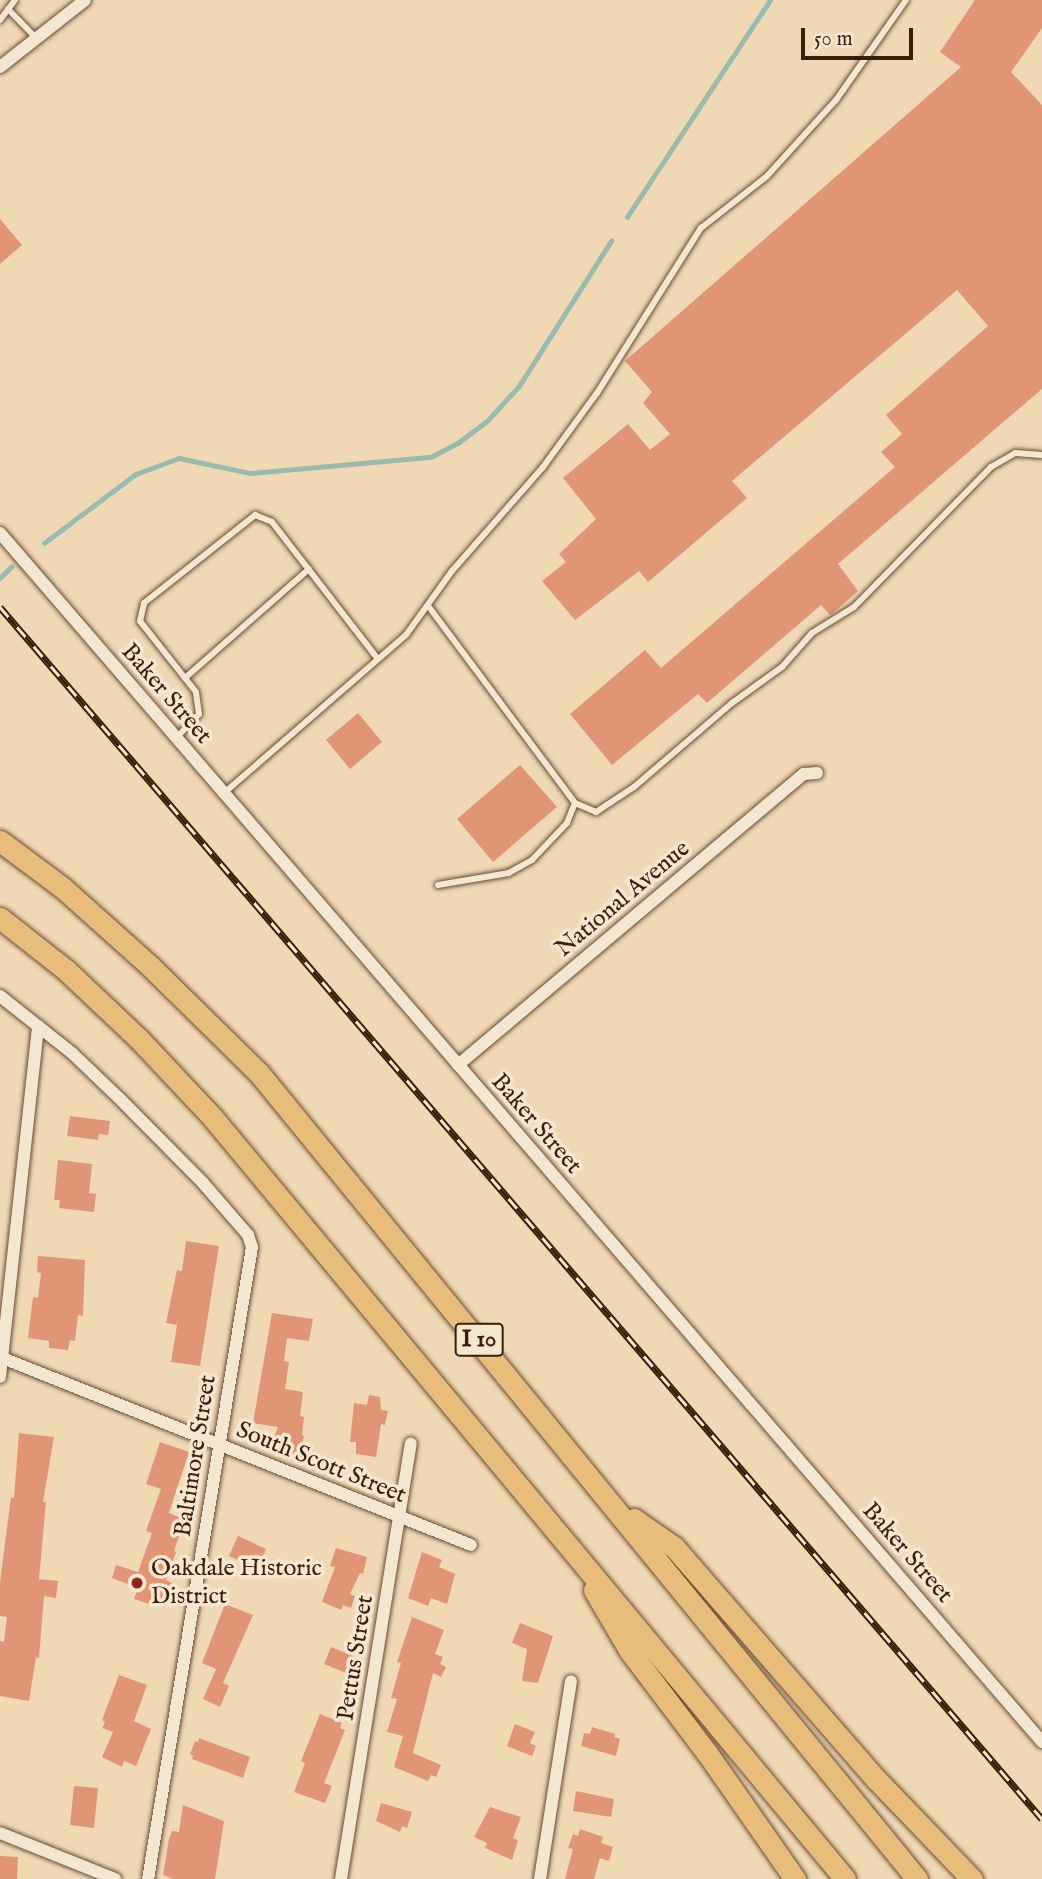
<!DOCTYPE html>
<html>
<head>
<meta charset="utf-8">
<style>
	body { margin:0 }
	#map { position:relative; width:1042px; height:1879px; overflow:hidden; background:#f0d8b5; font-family:"IM FELL English",serif }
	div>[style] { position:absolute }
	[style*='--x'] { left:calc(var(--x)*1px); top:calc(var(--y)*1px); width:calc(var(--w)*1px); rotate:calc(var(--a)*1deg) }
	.stream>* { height:4.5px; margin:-2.25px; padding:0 2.25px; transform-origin:2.25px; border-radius:2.25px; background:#9bbaab }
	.building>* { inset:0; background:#e09574 }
	.roads { filter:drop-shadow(0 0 2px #684b32) drop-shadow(0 0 2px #684b32) }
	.service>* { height:6px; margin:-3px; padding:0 3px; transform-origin:3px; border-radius:3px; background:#f5e6cf }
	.minor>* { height:12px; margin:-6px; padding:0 6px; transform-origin:6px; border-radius:6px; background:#f5e6cf }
	.motorway>* { height:21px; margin:-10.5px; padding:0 10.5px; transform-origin:10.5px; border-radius:10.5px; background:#e8bc7a }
	.rail>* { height:7px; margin-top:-3.5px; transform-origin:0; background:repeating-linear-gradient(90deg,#f5e6cf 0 13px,#3b1c07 0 26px); box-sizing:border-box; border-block:2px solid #3b1c07 }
	.dots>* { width:19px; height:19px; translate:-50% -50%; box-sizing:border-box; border:4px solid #f5e6cf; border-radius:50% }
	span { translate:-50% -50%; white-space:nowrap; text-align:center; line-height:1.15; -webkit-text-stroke:7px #f5e6cf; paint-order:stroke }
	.shield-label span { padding:2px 5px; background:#f5e6cf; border:2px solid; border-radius:5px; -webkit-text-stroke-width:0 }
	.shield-label { font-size:23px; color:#3b1c07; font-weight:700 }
	.street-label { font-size:24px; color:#3b1c07 }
	.poi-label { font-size:24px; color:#3b1c07 }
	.left { translate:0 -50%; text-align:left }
	.scale { position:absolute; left:801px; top:28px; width:112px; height:32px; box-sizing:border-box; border:4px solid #3b1c07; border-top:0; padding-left:9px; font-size:21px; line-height:24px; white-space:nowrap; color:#3b1c07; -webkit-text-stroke:5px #f5e6cf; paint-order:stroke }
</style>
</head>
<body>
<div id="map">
	<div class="stream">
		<i style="--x:627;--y:217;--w:260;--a:-56.6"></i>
		<i style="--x:44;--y:543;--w:115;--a:-36.9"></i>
		<i style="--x:136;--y:474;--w:46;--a:-20.4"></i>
		<i style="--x:179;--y:458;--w:73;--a:11.9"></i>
		<i style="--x:250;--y:473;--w:182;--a:-5.1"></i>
		<i style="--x:431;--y:457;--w:32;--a:-28"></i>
		<i style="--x:459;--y:442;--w:36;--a:-37"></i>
		<i style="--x:488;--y:420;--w:46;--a:-47.6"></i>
		<i style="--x:519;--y:386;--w:172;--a:-57.6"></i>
		<i style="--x:0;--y:578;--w:16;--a:-45"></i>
	</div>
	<div class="building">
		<i style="clip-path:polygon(975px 0,1042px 0,1042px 28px,1011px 72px,1042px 105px,1042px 389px,838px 564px,858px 591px,833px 613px,830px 615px,821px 605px,707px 703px,698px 694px,612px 765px,570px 714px,645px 650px,661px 668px,895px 467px,881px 452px,902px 434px,886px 415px,988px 326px,957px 290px,732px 481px,747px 498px,648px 582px,639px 571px,575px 620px,542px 581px,566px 562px,559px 554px,596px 519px,563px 478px,628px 424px,650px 450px,670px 434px,643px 403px,652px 392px,625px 361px,961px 67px,940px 52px)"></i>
		<i style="clip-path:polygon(0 219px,22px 245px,0 264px)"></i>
		<i style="clip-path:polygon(358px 713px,382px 742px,350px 769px,326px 740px)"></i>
		<i style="clip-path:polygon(520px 765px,557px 807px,493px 862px,457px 819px)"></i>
		<i style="clip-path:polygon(70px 1116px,110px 1121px,108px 1135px,99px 1134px,98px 1140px,67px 1136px)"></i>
		<i style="clip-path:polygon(58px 1160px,92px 1164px,89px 1193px,96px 1194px,94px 1212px,59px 1208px,60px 1200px,54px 1200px)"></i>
		<i style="clip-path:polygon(186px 1241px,219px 1246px,200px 1366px,171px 1362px,177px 1325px,166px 1323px,177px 1270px,182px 1271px)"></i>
		<i style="clip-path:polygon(38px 1256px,85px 1260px,83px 1316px,78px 1315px,75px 1341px,70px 1340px,68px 1350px,49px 1348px,49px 1341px,28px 1338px,33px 1297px,38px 1298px,41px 1273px,37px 1272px)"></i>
		<i style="clip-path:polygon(272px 1313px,313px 1319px,309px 1341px,287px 1338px,284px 1361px,289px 1362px,285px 1389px,303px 1392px,300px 1416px,304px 1417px,302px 1435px,304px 1436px,299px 1458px,279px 1451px,281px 1443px,273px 1440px,278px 1427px,253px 1423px)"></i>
		<i style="clip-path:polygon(369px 1395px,380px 1397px,381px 1410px,388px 1411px,385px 1425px,381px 1424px,376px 1457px,356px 1454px,356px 1442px,350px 1442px,354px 1403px,367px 1405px)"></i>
		<i style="clip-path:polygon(19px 1433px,54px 1437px,43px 1502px,46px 1502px,39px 1579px,58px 1581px,56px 1598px,44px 1596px,39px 1658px,36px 1657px,29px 1701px,0 1696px,0 1641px,4px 1642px,7px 1617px,0 1616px,0 1582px,11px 1497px,14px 1498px)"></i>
		<i style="clip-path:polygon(160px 1442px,189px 1452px,169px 1513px,181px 1518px,175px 1531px,180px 1533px,174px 1551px,176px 1552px,166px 1580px,172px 1583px,166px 1604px,151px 1599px,149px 1604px,134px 1599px,138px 1588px,112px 1578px,116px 1565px,138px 1572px,152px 1533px,146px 1531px,161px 1489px,146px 1484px)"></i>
		<i style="clip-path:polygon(238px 1536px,266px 1549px,257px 1568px,229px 1556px)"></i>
		<i style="clip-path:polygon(336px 1548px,367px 1557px,363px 1574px,360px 1573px,350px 1594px,355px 1596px,351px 1608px,343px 1605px,341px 1610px,322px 1602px,335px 1567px,330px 1566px)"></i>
		<i style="clip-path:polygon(422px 1552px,442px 1560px,439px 1567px,455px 1574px,447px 1604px,431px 1598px,428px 1606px,408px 1598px)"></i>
		<i style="clip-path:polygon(225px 1604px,253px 1615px,223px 1683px,229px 1686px,220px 1707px,203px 1699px,216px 1669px,202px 1663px)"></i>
		<i style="clip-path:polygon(412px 1617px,444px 1630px,435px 1654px,443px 1657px,440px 1664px,446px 1667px,441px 1677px,433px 1673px,413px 1753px,441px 1765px,436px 1777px,431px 1775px,428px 1781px,394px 1767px,403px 1736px,387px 1732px,397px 1699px,391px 1698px,401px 1663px,397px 1662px)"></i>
		<i style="clip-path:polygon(520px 1623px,553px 1636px,538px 1683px,522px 1681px,527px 1649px,512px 1643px)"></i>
		<i style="clip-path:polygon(331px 1647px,353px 1656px,346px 1673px,324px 1664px)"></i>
		<i style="clip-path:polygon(119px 1675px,147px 1685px,134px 1721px,151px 1729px,136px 1766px,124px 1761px,122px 1767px,102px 1757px,113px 1732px,102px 1728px,105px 1722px,102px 1720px)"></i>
		<i style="clip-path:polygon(320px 1714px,342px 1723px,340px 1728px,345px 1730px,324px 1783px,332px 1786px,325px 1803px,294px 1792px,305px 1763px,301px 1761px)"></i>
		<i style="clip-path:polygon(515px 1724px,535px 1732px,530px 1743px,536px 1746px,532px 1756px,507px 1746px)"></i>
		<i style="clip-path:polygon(592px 1727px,615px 1734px,614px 1737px,620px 1739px,616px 1756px,581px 1746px,584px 1733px,590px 1734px)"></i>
		<i style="clip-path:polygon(199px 1738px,250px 1757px,243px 1778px,192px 1759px,193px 1756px,190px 1754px,195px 1741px,198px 1742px)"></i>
		<i style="clip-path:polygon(74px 1786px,98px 1788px,94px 1828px,70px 1825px)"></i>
		<i style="clip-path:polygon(576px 1791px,614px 1799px,611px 1817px,573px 1811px)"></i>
		<i style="clip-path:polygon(381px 1803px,412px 1812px,407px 1828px,402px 1826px,400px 1832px,376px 1821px)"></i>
		<i style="clip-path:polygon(183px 1805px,224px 1821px,215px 1879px,173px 1879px,163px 1875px,169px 1839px,172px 1831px,179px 1832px)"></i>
		<i style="clip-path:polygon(490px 1807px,521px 1817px,513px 1838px,518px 1840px,512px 1860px,485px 1848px,487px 1843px,474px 1837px)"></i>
		<i style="clip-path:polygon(580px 1829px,603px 1837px,601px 1843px,613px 1847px,609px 1861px,600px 1858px,594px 1879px,565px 1879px,573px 1849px,568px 1848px,573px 1834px,578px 1836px)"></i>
		<i style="clip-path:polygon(0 1856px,18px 1857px,17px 1879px,0 1879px)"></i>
	</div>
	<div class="roads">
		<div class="service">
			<i style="--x:8;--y:9;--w:40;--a:46"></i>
			<i style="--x:0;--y:20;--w:25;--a:-53"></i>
			<i style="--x:429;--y:607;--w:244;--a:53.3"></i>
			<i style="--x:575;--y:803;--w:22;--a:112"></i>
			<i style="--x:567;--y:823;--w:51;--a:133.4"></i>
			<i style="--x:532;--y:860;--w:26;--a:151"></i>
			<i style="--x:509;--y:873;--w:72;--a:170.4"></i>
			<i style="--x:185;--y:678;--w:165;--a:-41.3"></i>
			<i style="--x:176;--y:738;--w:33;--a:-46"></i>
			<i style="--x:199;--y:714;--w:22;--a:-98"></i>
			<i style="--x:196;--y:692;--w:90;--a:-128.3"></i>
			<i style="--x:140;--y:621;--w:18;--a:-77"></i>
			<i style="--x:144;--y:603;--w:142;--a:-38.4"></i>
			<i style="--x:255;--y:515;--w:18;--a:22"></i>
			<i style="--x:272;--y:522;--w:173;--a:52.3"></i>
			<i style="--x:224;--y:793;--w:241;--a:-41"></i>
			<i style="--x:406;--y:635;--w:79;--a:-54.3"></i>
			<i style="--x:452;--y:571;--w:138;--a:-48.8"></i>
			<i style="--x:543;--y:467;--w:92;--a:-53.9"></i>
			<i style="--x:597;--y:393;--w:195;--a:-57.8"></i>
			<i style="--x:701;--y:228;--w:84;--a:-38.2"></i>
			<i style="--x:767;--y:176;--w:103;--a:-47.8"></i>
			<i style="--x:836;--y:100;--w:122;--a:-55"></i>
			<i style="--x:575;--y:803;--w:23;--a:23"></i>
			<i style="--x:596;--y:812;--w:45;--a:-33.3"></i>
			<i style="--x:634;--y:787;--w:129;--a:-40.6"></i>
			<i style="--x:732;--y:703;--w:62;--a:-35.8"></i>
			<i style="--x:782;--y:667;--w:45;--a:-48.6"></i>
			<i style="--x:812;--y:633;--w:49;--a:-31.8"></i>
			<i style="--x:854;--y:607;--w:196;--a:-45.6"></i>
			<i style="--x:991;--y:467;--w:28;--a:-30"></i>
			<i style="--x:1015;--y:453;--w:27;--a:4"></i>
		</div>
		<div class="minor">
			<i style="--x:0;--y:67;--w:108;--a:-38.2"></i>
			<i style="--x:0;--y:533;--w:1596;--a:49.24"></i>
			<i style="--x:0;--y:996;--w:92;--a:38.4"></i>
			<i style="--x:72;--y:1053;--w:65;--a:43.8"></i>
			<i style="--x:119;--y:1098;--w:120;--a:45.3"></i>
			<i style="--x:203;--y:1183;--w:69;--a:49.1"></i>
			<i style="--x:248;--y:1235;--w:13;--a:72"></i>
			<i style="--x:252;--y:1247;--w:640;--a:99.34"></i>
			<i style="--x:458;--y:1065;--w:452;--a:-40.1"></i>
			<i style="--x:804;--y:774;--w:13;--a:-4"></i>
			<i style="--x:0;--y:1357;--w:507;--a:21.76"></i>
			<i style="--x:0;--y:1377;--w:353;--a:-83.8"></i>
			<i style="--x:0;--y:1833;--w:124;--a:21.8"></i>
			<i style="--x:341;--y:1879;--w:441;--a:-80.9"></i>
			<i style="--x:540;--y:1879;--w:200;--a:-81.1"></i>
		</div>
		<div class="motorway">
			<i style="--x:0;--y:841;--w:79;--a:36.7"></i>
			<i style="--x:63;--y:888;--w:118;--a:41.9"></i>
			<i style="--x:151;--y:967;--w:150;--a:44.5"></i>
			<i style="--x:258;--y:1072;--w:1042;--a:50.76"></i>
			<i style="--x:0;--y:918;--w:84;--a:38.2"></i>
			<i style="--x:66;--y:970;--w:99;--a:43.4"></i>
			<i style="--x:138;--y:1038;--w:110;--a:46.8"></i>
			<i style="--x:213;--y:1118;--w:989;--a:50.29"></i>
			<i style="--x:634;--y:1519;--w:49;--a:35"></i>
			<i style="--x:674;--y:1547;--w:308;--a:49"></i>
			<i style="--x:876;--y:1779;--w:139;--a:46.2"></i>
			<i style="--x:594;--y:1590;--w:69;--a:59.7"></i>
			<i style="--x:629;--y:1650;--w:129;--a:52.9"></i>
			<i style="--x:707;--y:1753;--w:154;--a:55.1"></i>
		</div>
	</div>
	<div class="rail">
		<i style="--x:0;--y:607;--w:1598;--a:49.31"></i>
	</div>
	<div class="dots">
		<i style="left:137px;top:1583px;background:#8f2418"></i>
	</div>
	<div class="shield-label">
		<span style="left:479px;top:1340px">I 10</span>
	</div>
	<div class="street-label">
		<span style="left:166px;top:694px;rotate:49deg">Baker Street</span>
		<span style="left:623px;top:899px;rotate:-40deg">National Avenue</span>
		<span style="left:536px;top:1124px;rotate:49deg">Baker Street</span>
		<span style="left:196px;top:1456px;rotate:-81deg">Baltimore Street</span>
		<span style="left:321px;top:1463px;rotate:22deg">South Scott Street</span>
		<span style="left:907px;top:1553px;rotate:49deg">Baker Street</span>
		<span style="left:356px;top:1658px;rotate:-81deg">Pettus Street</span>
	</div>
	<div class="poi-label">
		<span class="left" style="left:151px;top:1583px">Oakdale Historic<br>District</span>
	</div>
	<div class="scale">50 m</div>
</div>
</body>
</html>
